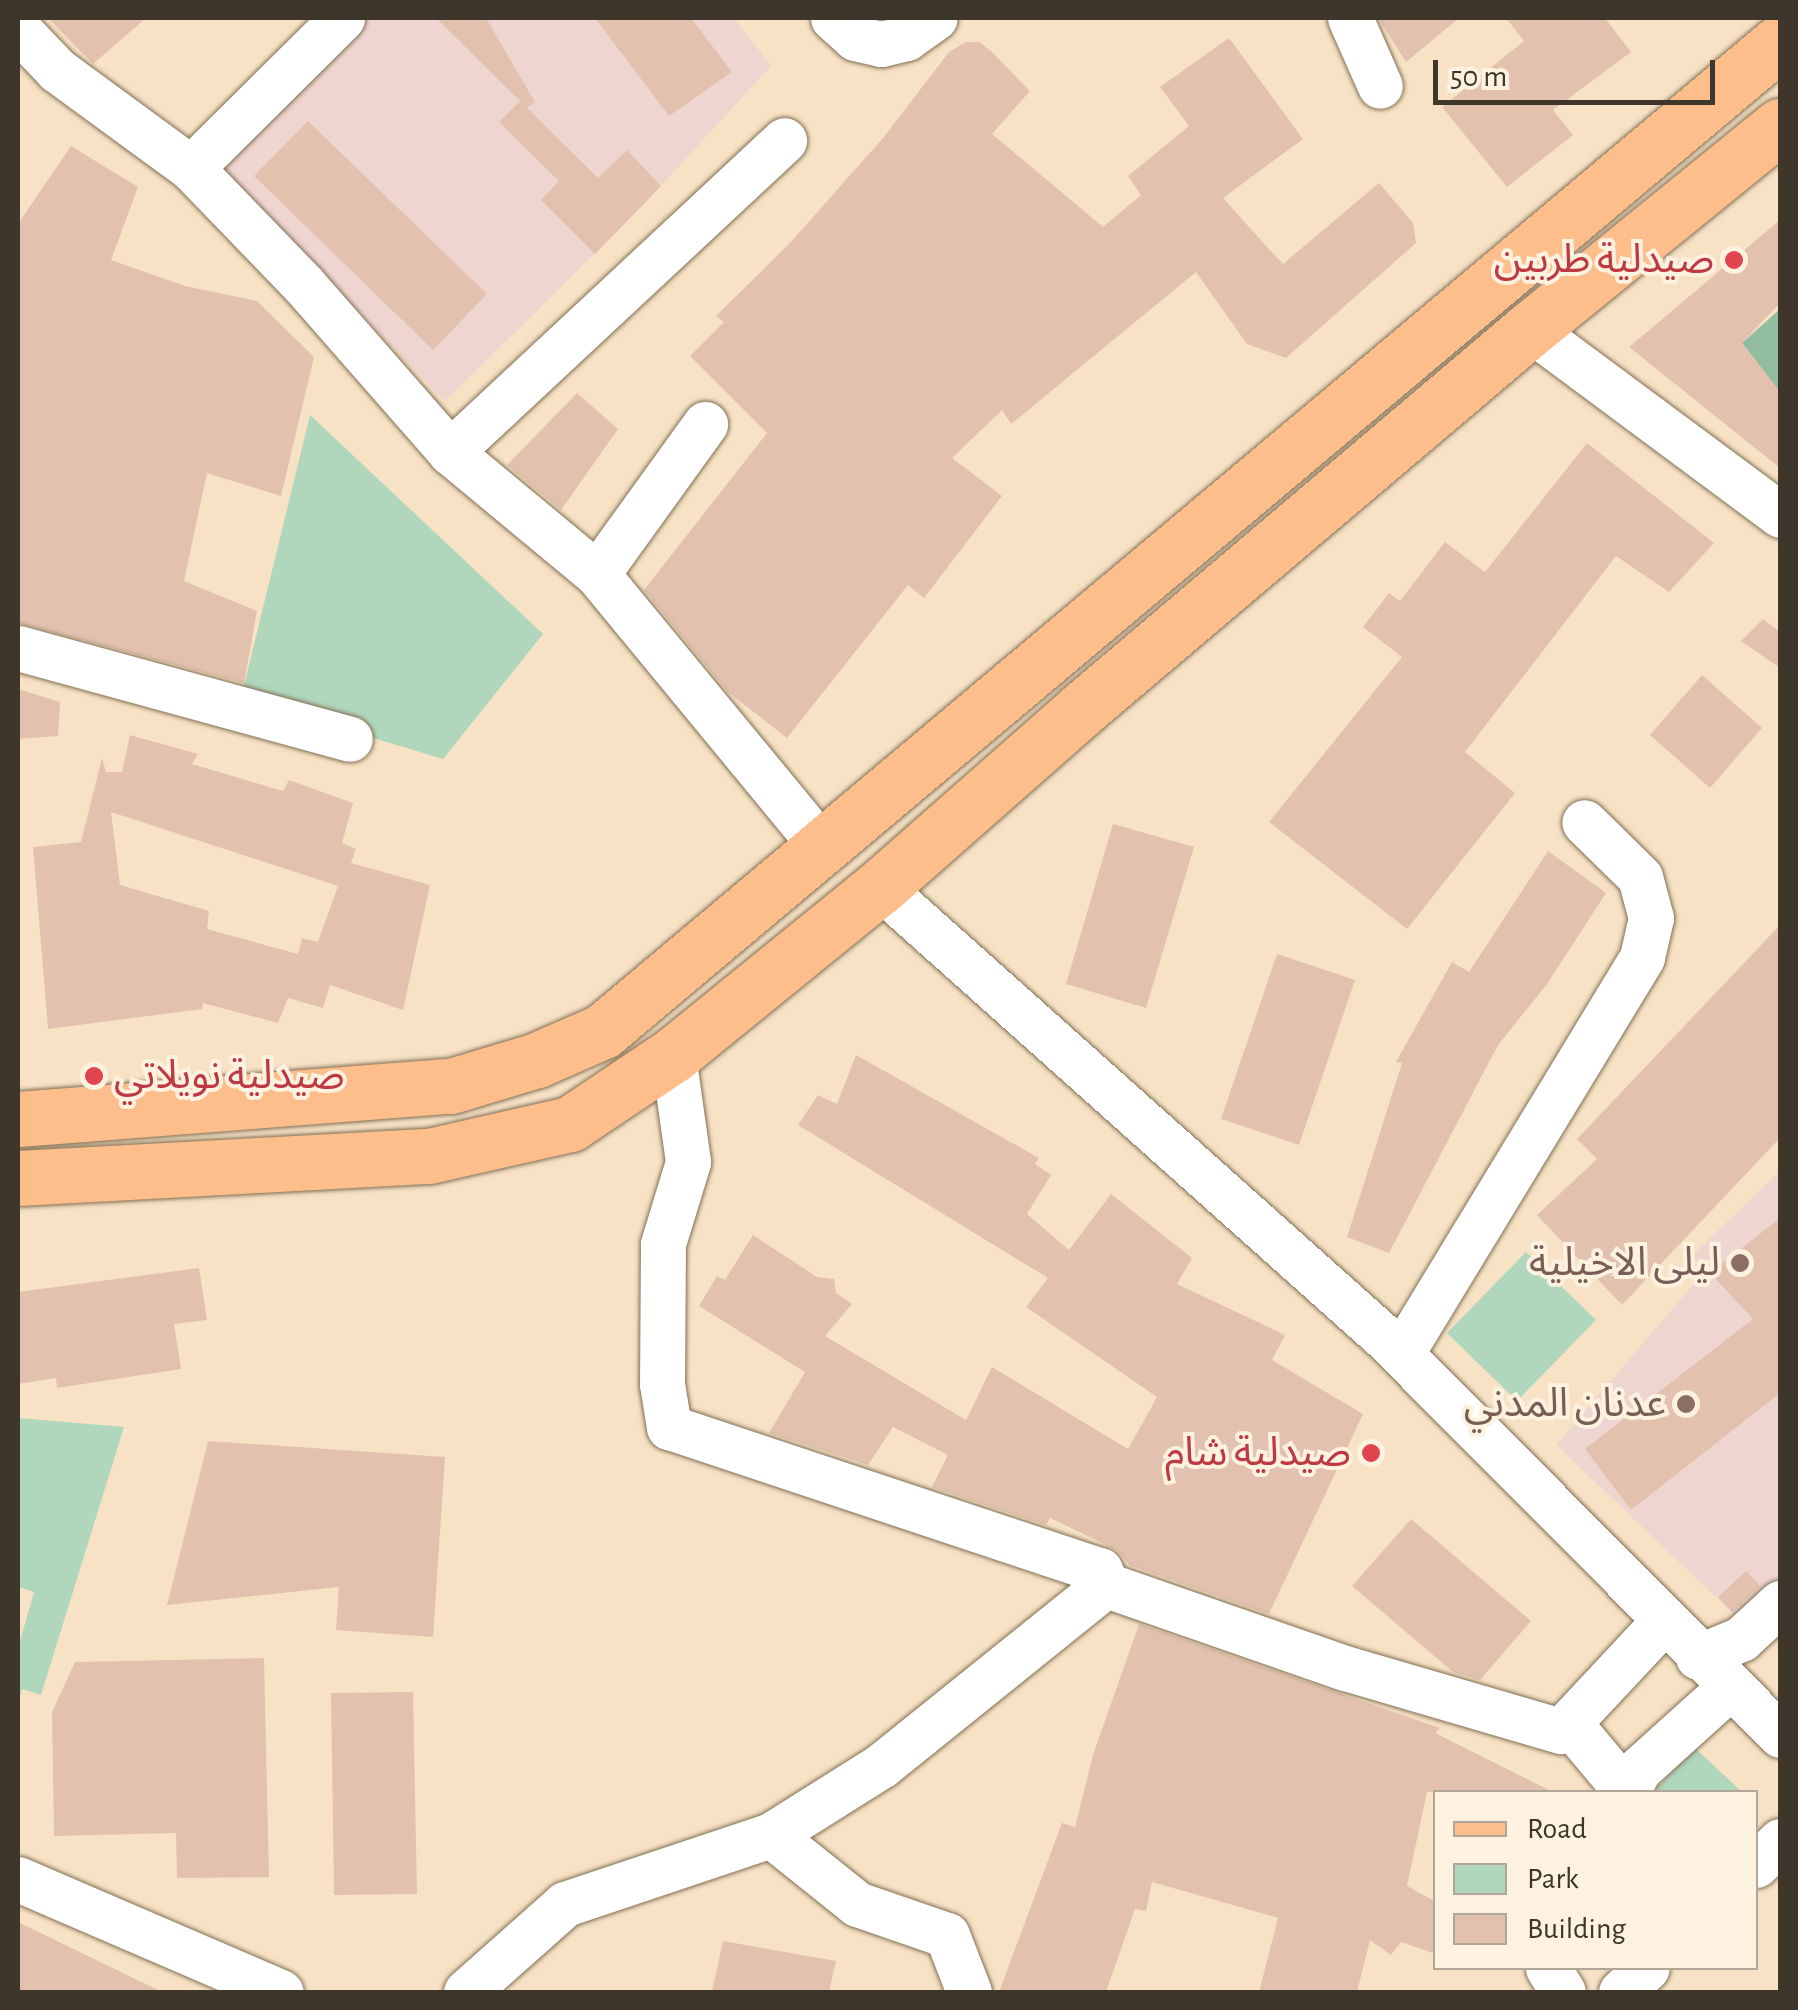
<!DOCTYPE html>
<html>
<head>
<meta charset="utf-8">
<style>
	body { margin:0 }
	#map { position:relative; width:1798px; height:2010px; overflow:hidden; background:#f7e2c5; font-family:"Alegreya Sans","Noto Sans Arabic",sans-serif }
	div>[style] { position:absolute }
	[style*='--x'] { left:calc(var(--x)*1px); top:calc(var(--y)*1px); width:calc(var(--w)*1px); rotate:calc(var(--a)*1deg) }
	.education>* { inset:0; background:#efd5d0 }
	.green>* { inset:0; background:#b0d7bb }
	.forest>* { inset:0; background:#92be9f }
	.building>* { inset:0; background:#e2c2af }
	.roads { filter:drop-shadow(0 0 2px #827055) drop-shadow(0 0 2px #827055) }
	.minor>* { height:45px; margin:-22.5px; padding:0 22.5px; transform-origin:22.5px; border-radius:22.5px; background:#fff }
	.major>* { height:55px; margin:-27.5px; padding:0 27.5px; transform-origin:27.5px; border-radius:27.5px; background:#fdbe8c }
	.dots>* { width:28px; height:28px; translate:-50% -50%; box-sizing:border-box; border:5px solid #fdf1df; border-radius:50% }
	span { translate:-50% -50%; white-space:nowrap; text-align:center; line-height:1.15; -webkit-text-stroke:8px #fdf1df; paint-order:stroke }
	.health-label { font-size:40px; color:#be3a42 }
	.right { translate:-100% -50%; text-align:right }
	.left { translate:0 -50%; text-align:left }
	.education-label { font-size:40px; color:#785e54 }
	.frame { position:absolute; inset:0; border:20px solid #3e362b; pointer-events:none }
	.legend { position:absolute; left:1433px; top:1790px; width:325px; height:180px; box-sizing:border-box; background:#fdf1df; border:2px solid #b1a697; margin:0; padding:12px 18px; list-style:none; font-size:30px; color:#3e362b }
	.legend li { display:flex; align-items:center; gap:20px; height:50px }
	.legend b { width:50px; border:2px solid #b1a697 }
	.scale { position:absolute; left:1433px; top:60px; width:282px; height:45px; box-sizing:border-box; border:5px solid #3e362b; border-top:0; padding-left:12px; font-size:30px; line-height:35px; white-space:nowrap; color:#3e362b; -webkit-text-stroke:8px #fdf1df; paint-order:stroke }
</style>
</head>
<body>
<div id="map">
	<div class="education">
		<i style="clip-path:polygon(365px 18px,734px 18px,771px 66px,635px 214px,445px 401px,220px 169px)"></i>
		<i style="clip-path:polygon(1780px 1171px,1780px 1578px,1738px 1618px,1556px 1445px,1704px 1272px,1693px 1255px)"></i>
	</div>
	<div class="green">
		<i style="clip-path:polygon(310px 415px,543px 634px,443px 759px,241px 698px)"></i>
		<i style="clip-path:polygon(1526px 1252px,1596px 1320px,1517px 1401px,1447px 1333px)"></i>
		<i style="clip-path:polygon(18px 1418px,124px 1427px,41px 1695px,22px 1689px,18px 1702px,18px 1648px,34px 1592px,18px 1587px)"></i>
		<i style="clip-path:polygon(1695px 1748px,1742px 1792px,1653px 1792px)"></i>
	</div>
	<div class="forest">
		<i style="clip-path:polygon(1780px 309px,1780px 392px,1742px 343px)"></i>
	</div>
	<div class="building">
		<i style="clip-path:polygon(48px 18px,146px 18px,93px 64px)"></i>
		<i style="clip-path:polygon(436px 18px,486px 18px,535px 102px,527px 108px)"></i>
		<i style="clip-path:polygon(595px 18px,691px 18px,732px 72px,669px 116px)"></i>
		<i style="clip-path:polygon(1378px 18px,1459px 18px,1406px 62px)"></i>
		<i style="clip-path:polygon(1506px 18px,1605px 18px,1631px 52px,1553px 110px,1573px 135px,1507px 187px,1442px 107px,1524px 41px)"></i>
		<i style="clip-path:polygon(1229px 38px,1303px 139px,1223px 198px,1267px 247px,1283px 264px,1379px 183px,1413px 223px,1416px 243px,1286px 358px,1247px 344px,1196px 272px,1011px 424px,1002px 410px,952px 458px,1002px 496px,924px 598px,908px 585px,787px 738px,728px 692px,644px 590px,767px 433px,690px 356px,724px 322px,716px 316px,790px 243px,883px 138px,949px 52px,966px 42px,979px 42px,991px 51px,1030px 91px,992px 134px,1103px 227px,1141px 195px,1128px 176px,1189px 126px,1160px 87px)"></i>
		<i style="clip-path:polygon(520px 101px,598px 178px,627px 150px,661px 186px,595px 254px,541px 200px,559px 181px,499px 122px)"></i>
		<i style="clip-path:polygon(308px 121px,487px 294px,433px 350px,254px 176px)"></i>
		<i style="clip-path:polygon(71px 146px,138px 187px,111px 260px,185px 286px,257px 301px,314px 357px,281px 496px,207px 473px,184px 581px,257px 611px,244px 683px,18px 623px,18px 224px)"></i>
		<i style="clip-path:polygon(1780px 220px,1780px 303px,1742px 343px,1780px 392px,1780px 468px,1629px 347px)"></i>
		<i style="clip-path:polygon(577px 393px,618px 429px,561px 510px,507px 465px)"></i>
		<i style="clip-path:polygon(1587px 443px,1714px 543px,1669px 592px,1616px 556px,1465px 752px,1515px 793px,1407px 929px,1269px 822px,1402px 657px,1363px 627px,1389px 593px,1400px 601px,1445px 542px,1485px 572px)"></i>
		<i style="clip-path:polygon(1763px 619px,1780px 632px,1780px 668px,1741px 641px)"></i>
		<i style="clip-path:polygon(1702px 675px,1762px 728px,1710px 788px,1650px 735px)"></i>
		<i style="clip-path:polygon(18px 689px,60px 702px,58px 736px,18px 739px)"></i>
		<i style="clip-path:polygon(evenodd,130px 735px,198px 754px,192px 764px,283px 791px,289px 780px,353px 803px,342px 843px,356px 849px,351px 863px,430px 885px,403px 1010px,330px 985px,323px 1008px,288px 998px,278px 1023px,203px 1003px,202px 1009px,48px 1029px,33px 847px,81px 842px,102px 758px,106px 772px,122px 772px,130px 735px,111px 812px,338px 886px,318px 942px,302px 938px,298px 954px,207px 929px,209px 911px,120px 885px,111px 812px)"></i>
		<i style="clip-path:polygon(1113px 824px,1194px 847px,1146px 1008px,1066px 984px)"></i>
		<i style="clip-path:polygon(1548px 851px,1606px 893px,1547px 984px,1498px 1045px,1389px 1253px,1347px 1237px,1402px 1063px,1396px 1062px,1452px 962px,1469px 972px)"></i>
		<i style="clip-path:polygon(1780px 925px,1780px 1138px,1622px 1305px,1537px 1215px,1597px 1159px,1577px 1139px)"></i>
		<i style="clip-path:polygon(1277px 954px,1355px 980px,1299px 1145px,1221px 1119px)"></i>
		<i style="clip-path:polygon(856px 1055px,1039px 1158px,1035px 1164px,1051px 1175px,1027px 1214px,1069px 1250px,1111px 1194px,1192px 1258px,1177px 1284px,1285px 1335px,1272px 1360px,1363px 1414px,1269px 1614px,1129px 1565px,1117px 1550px,1050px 1518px,1046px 1525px,932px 1487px,948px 1455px,893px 1427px,868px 1465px,769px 1433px,805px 1372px,699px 1306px,717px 1276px,725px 1280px,753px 1235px,817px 1277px,834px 1279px,836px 1293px,852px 1304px,825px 1336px,966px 1420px,992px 1367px,1128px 1449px,1157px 1397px,1026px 1307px,1048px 1278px,798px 1125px,818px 1095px,837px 1104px)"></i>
		<i style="clip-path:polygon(1780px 1218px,1780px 1393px,1631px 1510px,1585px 1449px,1753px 1319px,1710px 1273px)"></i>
		<i style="clip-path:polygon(199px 1268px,207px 1320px,174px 1324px,181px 1369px,57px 1388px,56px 1378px,18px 1384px,18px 1292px)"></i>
		<i style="clip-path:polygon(208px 1441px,445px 1457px,433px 1637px,336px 1630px,339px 1587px,167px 1605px)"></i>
		<i style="clip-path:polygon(1411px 1519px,1531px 1621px,1480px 1680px,1453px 1672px,1352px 1586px)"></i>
		<i style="clip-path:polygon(1746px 1571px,1760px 1586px,1732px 1612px,1718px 1597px)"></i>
		<i style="clip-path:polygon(1139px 1624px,1440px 1728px,1435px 1733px,1553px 1792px,1427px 1792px,1407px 1886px,1436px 1902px,1436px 1954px,1401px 1942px,1391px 1955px,1370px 1940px,1357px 1992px,1259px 1992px,1278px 1918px,1152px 1882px,1146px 1911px,1135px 1909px,1106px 1992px,999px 1992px,1062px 1823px,1075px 1827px,1093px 1755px)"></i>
		<i style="clip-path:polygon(264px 1658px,269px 1877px,177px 1878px,176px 1833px,54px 1836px,52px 1712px,75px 1662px)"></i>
		<i style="clip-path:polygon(413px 1692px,417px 1894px,334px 1895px,331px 1693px)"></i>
		<i style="clip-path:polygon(18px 1922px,162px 1992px,18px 1992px)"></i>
		<i style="clip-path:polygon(723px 1941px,836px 1961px,829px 1992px,712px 1992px)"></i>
	</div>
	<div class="roads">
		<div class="minor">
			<i style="--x:833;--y:18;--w:30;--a:42"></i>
			<i style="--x:855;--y:38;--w:27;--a:13"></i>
			<i style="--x:881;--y:44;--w:26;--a:-13"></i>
			<i style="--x:906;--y:38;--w:35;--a:-35"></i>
			<i style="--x:1350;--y:18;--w:74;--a:66.2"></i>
			<i style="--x:18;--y:29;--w:57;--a:46.4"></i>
			<i style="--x:57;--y:70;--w:166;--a:36.2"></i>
			<i style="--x:191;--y:168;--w:163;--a:46"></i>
			<i style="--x:304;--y:285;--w:222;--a:48.8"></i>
			<i style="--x:450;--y:452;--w:191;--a:39.7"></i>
			<i style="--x:597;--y:574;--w:352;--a:50.5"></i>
			<i style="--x:191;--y:168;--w:213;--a:-44.8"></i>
			<i style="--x:1530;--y:329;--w:312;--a:36.6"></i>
			<i style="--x:450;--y:452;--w:457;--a:-43"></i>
			<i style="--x:597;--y:574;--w:185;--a:-54.2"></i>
			<i style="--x:18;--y:648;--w:344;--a:15.3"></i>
			<i style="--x:880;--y:887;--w:677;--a:41.77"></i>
			<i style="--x:1385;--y:1338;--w:560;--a:45.14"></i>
			<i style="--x:673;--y:1055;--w:108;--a:82"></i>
			<i style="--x:688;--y:1162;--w:86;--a:107"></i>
			<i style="--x:663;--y:1244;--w:140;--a:90.4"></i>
			<i style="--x:662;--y:1384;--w:44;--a:80.8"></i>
			<i style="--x:669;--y:1427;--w:454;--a:18.4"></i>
			<i style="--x:1100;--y:1570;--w:16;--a:68"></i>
			<i style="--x:1106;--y:1585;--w:253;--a:19.2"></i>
			<i style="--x:1345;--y:1668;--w:225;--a:16.3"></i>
			<i style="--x:1561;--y:1731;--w:151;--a:-46.9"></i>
			<i style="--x:1401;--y:1354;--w:464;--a:-58.7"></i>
			<i style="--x:1642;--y:957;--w:40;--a:-77"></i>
			<i style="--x:1651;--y:918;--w:42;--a:-105"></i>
			<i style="--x:1640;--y:877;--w:78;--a:-135.5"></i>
			<i style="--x:1698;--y:1657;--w:47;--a:-22.7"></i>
			<i style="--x:1741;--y:1639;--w:53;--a:-42.7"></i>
			<i style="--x:1569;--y:1723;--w:90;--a:50"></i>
			<i style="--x:1627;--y:1792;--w:25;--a:-63"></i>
			<i style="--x:1638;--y:1770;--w:124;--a:-42.1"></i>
			<i style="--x:771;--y:1835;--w:110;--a:38.7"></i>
			<i style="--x:857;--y:1904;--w:95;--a:19"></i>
			<i style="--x:947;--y:1935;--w:61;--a:68.9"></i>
			<i style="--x:1756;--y:1865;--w:34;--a:-45"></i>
			<i style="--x:18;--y:1879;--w:286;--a:23.3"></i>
			<i style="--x:1548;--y:1968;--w:28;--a:58"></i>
			<i style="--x:466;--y:1992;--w:132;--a:-41.6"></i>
			<i style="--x:565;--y:1904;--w:217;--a:-18.5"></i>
			<i style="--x:771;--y:1835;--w:131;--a:-32.2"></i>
			<i style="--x:882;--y:1765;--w:287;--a:-38.8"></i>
			<i style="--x:1621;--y:1992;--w:35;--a:-43"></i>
		</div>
		<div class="major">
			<i style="--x:18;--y:1119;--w:434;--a:-4.4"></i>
			<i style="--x:451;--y:1086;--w:90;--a:-16.8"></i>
			<i style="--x:537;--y:1060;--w:72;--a:-23.7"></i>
			<i style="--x:603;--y:1031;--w:1537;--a:-40.04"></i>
			<i style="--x:18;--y:1178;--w:412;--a:-3.1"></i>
			<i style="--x:429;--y:1156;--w:145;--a:-12.8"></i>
			<i style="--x:570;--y:1124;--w:124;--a:-33.8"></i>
			<i style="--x:673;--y:1055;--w:267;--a:-39.1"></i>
			<i style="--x:880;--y:887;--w:271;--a:-41.4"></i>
			<i style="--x:1083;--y:708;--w:586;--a:-40.29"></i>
			<i style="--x:1530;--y:329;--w:322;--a:-39.1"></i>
		</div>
	</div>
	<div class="dots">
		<i style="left:1734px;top:260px;background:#e0444e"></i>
		<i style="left:94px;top:1076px;background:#e0444e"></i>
		<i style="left:1740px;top:1263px;background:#8d6e63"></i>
		<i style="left:1686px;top:1404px;background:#8d6e63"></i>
		<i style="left:1371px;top:1453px;background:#e0444e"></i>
	</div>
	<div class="health-label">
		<span class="right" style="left:1714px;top:260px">صيدلية طربين</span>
		<span class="left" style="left:114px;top:1076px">صيدلية نويلاتي</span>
		<span class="right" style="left:1351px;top:1453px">صيدلية شام</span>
	</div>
	<div class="education-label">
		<span class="right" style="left:1720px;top:1263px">ليلى الاخيلية</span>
		<span class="right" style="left:1666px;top:1404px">عدنان المدني</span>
	</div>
	<div class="frame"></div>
	<ul class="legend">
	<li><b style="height:12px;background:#fdbe8c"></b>Road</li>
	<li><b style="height:28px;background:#b0d7bb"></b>Park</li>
	<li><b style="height:28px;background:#e2c2af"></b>Building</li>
	</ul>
	<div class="scale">50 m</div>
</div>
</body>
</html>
